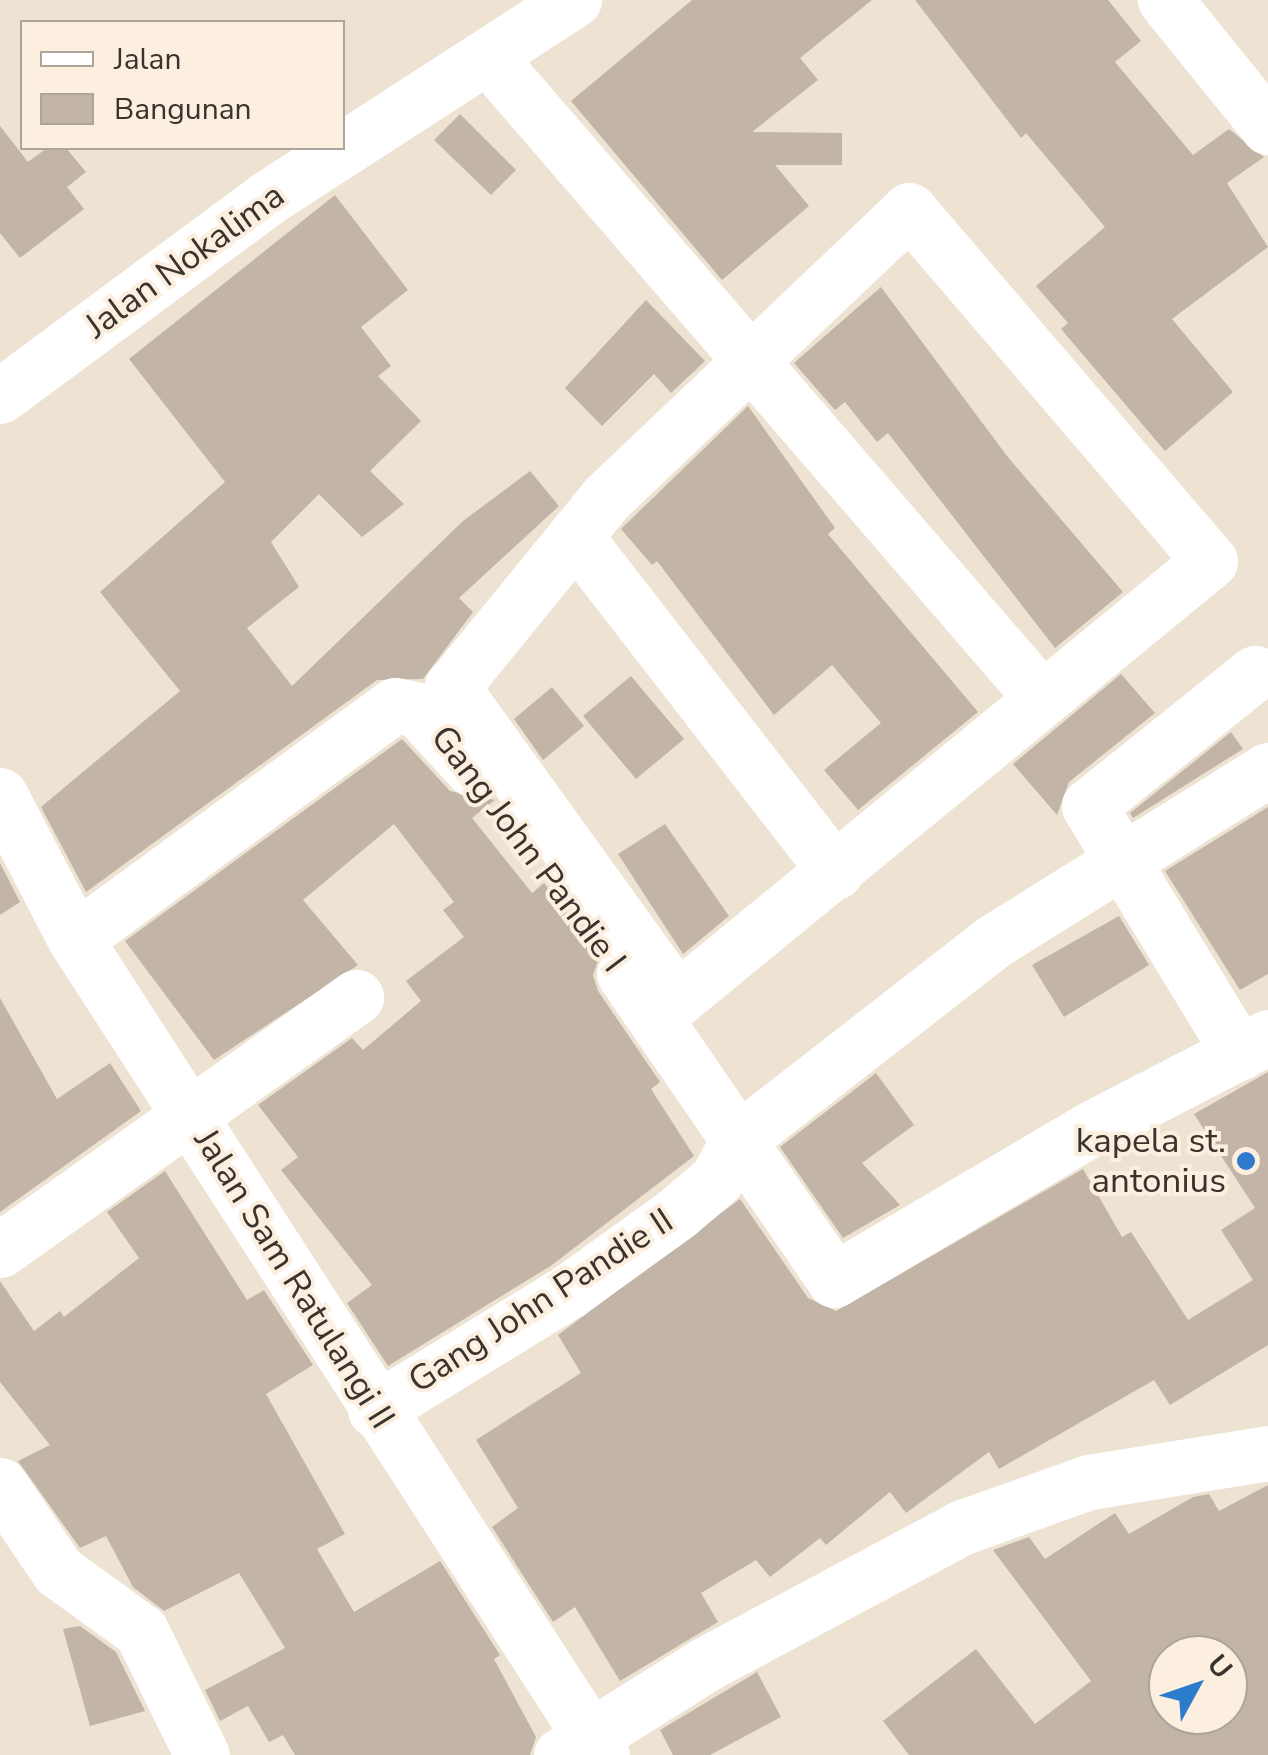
<!DOCTYPE html>
<html>
<head>
<meta charset="utf-8">
<style>
	body { margin:0 }
	#map { position:relative; width:1268px; height:1755px; overflow:hidden; background:#eee2d2; font-family:"Nunito Sans",sans-serif }
	div>[style] { position:absolute }
	[style*='--x'] { left:calc(var(--x)*1px); top:calc(var(--y)*1px); width:calc(var(--w)*1px); rotate:calc(var(--a)*1deg) }
	.building>* { inset:0; background:#c2b5a7 }
	.minor>* { height:55px; margin:-27.5px; padding:0 27.5px; transform-origin:27.5px; border-radius:27.5px; background:#fff }
	.dots>* { width:28px; height:28px; translate:-50% -50%; box-sizing:border-box; border:5px solid #fcefe0; border-radius:50% }
	span { translate:-50% -50%; white-space:nowrap; text-align:center; line-height:1.15; -webkit-text-stroke:8px #fcefe0; paint-order:stroke }
	.street-label { font-size:35px; color:#39342e }
	.poi-label { font-size:35px; color:#39342e }
	.right { translate:-100% -50%; text-align:right }
	.legend { position:absolute; left:20px; top:20px; width:325px; height:130px; box-sizing:border-box; background:#fcefe0; border:2px solid #aea499; margin:0; padding:12px 18px; list-style:none; font-size:30px; color:#39342e }
	.legend li { display:flex; align-items:center; gap:20px; height:50px }
	.legend b { width:50px; border:2px solid #aea499 }
	.north { position:absolute; left:1148px; top:1635px; width:100px; height:100px; box-sizing:border-box; background:#fcefe0; border:2px solid #aea499; border-radius:50%; rotate:50deg; font-size:28px; font-weight:700; line-height:40px; text-align:center; color:#39342e }
	.north::after { content:''; display:block; margin:auto; width:35px; height:45px; background:#2d7ccc; clip-path:polygon(50% 0,100% 100%,50% 72%,0 100%) }
</style>
</head>
<body>
<div id="map">
	<div class="building">
		<i style="clip-path:polygon(692px 0,872px 0,800px 58px,818px 80px,752px 132px,842px 133px,842px 165px,775px 165px,809px 206px,722px 280px,571px 101px)"></i>
		<i style="clip-path:polygon(915px 0,1108px 0,1141px 41px,1115px 62px,1193px 155px,1229px 129px,1264px 157px,1227px 183px,1268px 247px,1172px 319px,1233px 392px,1165px 451px,1061px 329px,1068px 323px,1036px 286px,1105px 227px,1026px 133px,1021px 138px)"></i>
		<i style="clip-path:polygon(460px 114px,516px 170px,491px 195px,434px 140px)"></i>
		<i style="clip-path:polygon(0 126px,28px 162px,47px 148px,66px 148px,86px 172px,67px 187px,84px 209px,20px 258px,0 233px)"></i>
		<i style="clip-path:polygon(335px 195px,408px 290px,361px 327px,391px 366px,378px 376px,421px 421px,370px 471px,404px 504px,362px 537px,319px 494px,271px 542px,299px 587px,247px 628px,292px 686px,463px 521px,530px 471px,559px 506px,459px 598px,473px 612px,423px 679px,377px 680px,86px 892px,41px 807px,180px 691px,100px 592px,225px 482px,129px 359px)"></i>
		<i style="clip-path:polygon(881px 287px,1007px 456px,1123px 592px,1055px 648px,888px 433px,877px 442px,845px 402px,835px 410px,794px 363px)"></i>
		<i style="clip-path:polygon(646px 300px,705px 361px,671px 393px,654px 374px,602px 426px,565px 388px)"></i>
		<i style="clip-path:polygon(748px 406px,835px 528px,828px 534px,978px 712px,858px 810px,824px 770px,881px 723px,832px 665px,774px 715px,657px 561px,652px 565px,621px 529px)"></i>
		<i style="clip-path:polygon(1121px 674px,1155px 713px,1069px 782px,1057px 815px,1013px 764px)"></i>
		<i style="clip-path:polygon(631px 676px,684px 739px,636px 779px,583px 716px)"></i>
		<i style="clip-path:polygon(552px 687px,584px 726px,543px 760px,514px 719px)"></i>
		<i style="clip-path:polygon(1231px 732px,1243px 749px,1133px 818px,1130px 813px)"></i>
		<i style="clip-path:polygon(402px 739px,450px 791px,495px 800px,472px 818px,532px 893px,544px 883px,600px 955px,593px 975px,598px 991px,660px 1082px,651px 1089px,694px 1156px,552px 1265px,388px 1366px,347px 1303px,372px 1285px,281px 1170px,298px 1157px,258px 1105px,352px 1038px,363px 1050px,421px 1001px,406px 981px,464px 937px,443px 910px,454px 902px,394px 824px,303px 900px,358px 965px,214px 1060px,125px 941px)"></i>
		<i style="clip-path:polygon(1268px 807px,1268px 974px,1240px 990px,1165px 871px)"></i>
		<i style="clip-path:polygon(665px 824px,729px 916px,683px 954px,618px 854px)"></i>
		<i style="clip-path:polygon(0 863px,20px 902px,0 915px)"></i>
		<i style="clip-path:polygon(1119px 916px,1149px 965px,1064px 1017px,1032px 965px)"></i>
		<i style="clip-path:polygon(0 998px,57px 1099px,110px 1063px,141px 1111px,0 1212px)"></i>
		<i style="clip-path:polygon(1268px 1072px,1268px 1345px,1170px 1405px,1154px 1380px,999px 1469px,989px 1452px,906px 1513px,890px 1492px,826px 1545px,820px 1538px,770px 1577px,756px 1560px,701px 1593px,718px 1622px,620px 1681px,575px 1607px,553px 1622px,492px 1527px,518px 1508px,476px 1440px,581px 1373px,558px 1335px,740px 1199px,808px 1298px,836px 1311px,1083px 1169px,1122px 1237px,1131px 1232px,1188px 1320px,1253px 1280px,1221px 1230px,1255px 1208px,1194px 1114px)"></i>
		<i style="clip-path:polygon(876px 1073px,914px 1125px,862px 1163px,900px 1205px,843px 1238px,780px 1147px)"></i>
		<i style="clip-path:polygon(165px 1171px,247px 1300px,264px 1290px,313px 1365px,266px 1394px,345px 1534px,317px 1549px,354px 1612px,440px 1561px,500px 1655px,494px 1659px,536px 1737px,530px 1755px,295px 1755px,283px 1735px,269px 1742px,248px 1706px,220px 1721px,205px 1690px,285px 1648px,239px 1573px,164px 1611px,133px 1587px,106px 1536px,80px 1548px,18px 1461px,50px 1445px,0 1382px,0 1281px,34px 1331px,60px 1311px,64px 1317px,139px 1258px,107px 1212px)"></i>
		<i style="clip-path:polygon(evenodd,1268px 1485px,1268px 1755px,909px 1755px,883px 1721px,976px 1649px,1035px 1724px,1091px 1681px,993px 1550px,1029px 1537px,1045px 1559px,1115px 1513px,1129px 1534px,1193px 1497px,1209px 1494px,1219px 1511px,1268px 1485px,1168px 1655px,1228px 1655px,1228px 1715px,1168px 1715px,1168px 1655px)"></i>
		<i style="clip-path:polygon(80px 1626px,116px 1652px,145px 1711px,90px 1726px,63px 1629px)"></i>
		<i style="clip-path:polygon(757px 1672px,781px 1717px,710px 1755px,673px 1755px,660px 1730px)"></i>
	</div>
	<div class="minor">
		<i style="--x:1165;--y:0;--w:164;--a:51"></i>
		<i style="--x:488;--y:57;--w:844;--a:49.18"></i>
		<i style="--x:909;--y:210;--w:462;--a:49.4"></i>
		<i style="--x:1210;--y:561;--w:690;--a:140.59"></i>
		<i style="--x:677;--y:999;--w:385;--a:-125.8"></i>
		<i style="--x:452;--y:687;--w:244;--a:-50.8"></i>
		<i style="--x:606;--y:498;--w:418;--a:-43.5"></i>
		<i style="--x:0;--y:396;--w:331;--a:-36.5"></i>
		<i style="--x:266;--y:199;--w:367;--a:-32.9"></i>
		<i style="--x:575;--y:536;--w:425;--a:52.2"></i>
		<i style="--x:0;--y:795;--w:162;--a:62.5"></i>
		<i style="--x:75;--y:939;--w:971;--a:57.14"></i>
		<i style="--x:75;--y:939;--w:396;--a:-36.2"></i>
		<i style="--x:395;--y:705;--w:24;--a:12"></i>
		<i style="--x:418;--y:710;--w:80;--a:47.5"></i>
		<i style="--x:624;--y:974;--w:371;--a:55.5"></i>
		<i style="--x:834;--y:1280;--w:297;--a:-30.5"></i>
		<i style="--x:1090;--y:1129;--w:200;--a:-27.3"></i>
		<i style="--x:1239;--y:1053;--w:289;--a:-121.3"></i>
		<i style="--x:1089;--y:806;--w:213;--a:-38.7"></i>
		<i style="--x:737;--y:1141;--w:326;--a:-37.9"></i>
		<i style="--x:994;--y:941;--w:323;--a:-32"></i>
		<i style="--x:0;--y:1250;--w:437;--a:-35.4"></i>
		<i style="--x:375;--y:1410;--w:228;--a:-31.5"></i>
		<i style="--x:569;--y:1291;--w:133;--a:-35.8"></i>
		<i style="--x:677;--y:1213;--w:52;--a:-40.4"></i>
		<i style="--x:717;--y:1179;--w:43;--a:-62.2"></i>
		<i style="--x:0;--y:1485;--w:104;--a:56"></i>
		<i style="--x:58;--y:1571;--w:102;--a:35.9"></i>
		<i style="--x:141;--y:1631;--w:138;--a:63.8"></i>
		<i style="--x:561;--y:1755;--w:171;--a:-32.1"></i>
		<i style="--x:706;--y:1664;--w:291;--a:-28.1"></i>
		<i style="--x:963;--y:1527;--w:134;--a:-19.7"></i>
		<i style="--x:1089;--y:1482;--w:181;--a:-9.2"></i>
	</div>
	<div class="dots">
		<i style="left:1246px;top:1161px;background:#2d7ccc"></i>
	</div>
	<div class="street-label">
		<span style="left:185px;top:261px;rotate:-36deg">Jalan Nokalima</span>
		<span style="left:528px;top:849px;rotate:53deg">Gang John Pandie I</span>
		<span style="left:294px;top:1279px;rotate:58deg">Jalan Sam Ratulangi II</span>
		<span style="left:541px;top:1301px;rotate:-33deg">Gang John Pandie II</span>
	</div>
	<div class="poi-label">
		<span class="right" style="left:1226px;top:1161px">kapela st.<br>antonius</span>
	</div>
	<ul class="legend">
	<li><b style="height:12px;background:#fff"></b>Jalan</li>
	<li><b style="height:28px;background:#c2b5a7"></b>Bangunan</li>
	</ul>
	<div class="north">U</div>
</div>
</body>
</html>
